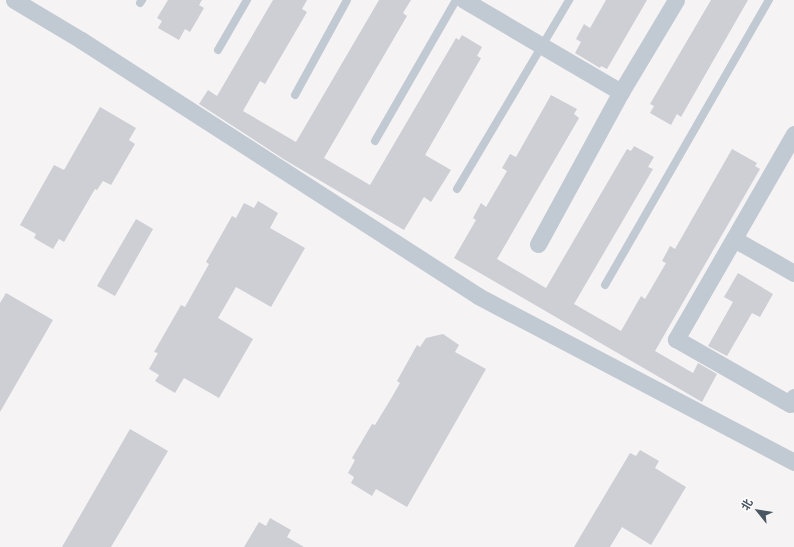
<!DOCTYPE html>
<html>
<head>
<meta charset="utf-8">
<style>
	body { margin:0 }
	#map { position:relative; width:794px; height:547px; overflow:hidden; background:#f5f3f3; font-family:"Nunito Sans","Noto Sans SC",sans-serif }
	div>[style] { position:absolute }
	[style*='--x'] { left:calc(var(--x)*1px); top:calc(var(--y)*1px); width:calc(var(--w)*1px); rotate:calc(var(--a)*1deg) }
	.building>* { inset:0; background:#cdcfd5 }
	.service>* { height:8px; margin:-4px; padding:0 4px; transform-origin:4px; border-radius:4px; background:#c1cad2 }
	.minor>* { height:17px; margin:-8.5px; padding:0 8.5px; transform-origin:8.5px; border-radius:8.5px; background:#c1cad2 }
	span { translate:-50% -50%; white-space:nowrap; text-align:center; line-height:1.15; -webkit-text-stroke:3.5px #fff; paint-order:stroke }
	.north { position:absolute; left:738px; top:491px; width:40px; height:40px; -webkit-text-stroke:3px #fff; paint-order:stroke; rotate:300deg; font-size:11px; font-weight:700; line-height:16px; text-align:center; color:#4a5661 }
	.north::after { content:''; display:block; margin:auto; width:14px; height:18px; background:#4a5661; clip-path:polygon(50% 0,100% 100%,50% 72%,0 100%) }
</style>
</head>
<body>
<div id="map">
	<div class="building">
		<i style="clip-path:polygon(168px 0,202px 0,199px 5px,204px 8px,190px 32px,185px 29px,179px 40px,158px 28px,162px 21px,157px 18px)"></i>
		<i style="clip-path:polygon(273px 0,307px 0,302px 9px,307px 12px,265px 84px,260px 81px,243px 111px,296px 142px,379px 0,411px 0,403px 13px,407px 16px,324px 158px,370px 185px,456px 38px,459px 40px,462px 35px,482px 47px,477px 56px,481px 58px,425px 155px,451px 170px,431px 202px,424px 197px,404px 230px,285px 160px,199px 104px,208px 90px,217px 96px)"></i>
		<i style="clip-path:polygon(606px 0,647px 0,607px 69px,601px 66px,600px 68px,575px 53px,581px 42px,576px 39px,584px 24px,590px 28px)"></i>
		<i style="clip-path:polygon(711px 0,748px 0,681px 117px,677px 114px,671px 125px,650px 113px,654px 106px,650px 104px)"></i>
		<i style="clip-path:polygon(551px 95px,577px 109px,574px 114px,579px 118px,497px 259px,546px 288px,627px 149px,631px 151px,634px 146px,654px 157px,648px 167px,653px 169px,574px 304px,621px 331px,641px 296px,645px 299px,666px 263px,662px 261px,670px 246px,675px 249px,732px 149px,757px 163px,755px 166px,760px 169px,655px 351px,693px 373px,698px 363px,717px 374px,702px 402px,454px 258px,476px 220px,473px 218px,481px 203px,486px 207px,507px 171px,502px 168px,510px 154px,516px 157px)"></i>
		<i style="clip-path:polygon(100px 107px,136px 128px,129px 140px,135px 144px,111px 185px,103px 181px,97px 190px,95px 189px,64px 242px,59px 239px,53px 249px,34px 238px,36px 234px,20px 225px,54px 165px,64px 170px)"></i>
		<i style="clip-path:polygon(258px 201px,278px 213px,270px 228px,305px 248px,271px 307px,236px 287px,218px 318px,253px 339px,219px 398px,184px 378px,175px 393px,155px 381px,159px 375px,149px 369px,158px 353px,154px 352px,181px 305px,185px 307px,209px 264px,206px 262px,232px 216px,236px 218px,244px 203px,254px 208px)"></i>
		<i style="clip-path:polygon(136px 219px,153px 229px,115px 296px,97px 286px)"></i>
		<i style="clip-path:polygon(738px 273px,773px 294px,760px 317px,752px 313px,727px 356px,708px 346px,733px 302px,724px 297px)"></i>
		<i style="clip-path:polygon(6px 293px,53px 320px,0 412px,0 303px)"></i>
		<i style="clip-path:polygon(443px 334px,459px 345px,455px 352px,486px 369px,407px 507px,376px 489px,372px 496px,351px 483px,354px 477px,348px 473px,355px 460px,352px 458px,372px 424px,375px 425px,392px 397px,400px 383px,397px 381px,417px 345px,420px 347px,426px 338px)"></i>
		<i style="clip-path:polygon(130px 429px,168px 451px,111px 547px,62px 547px)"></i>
		<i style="clip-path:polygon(640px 450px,659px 461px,655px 468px,686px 487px,651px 545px,622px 527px,610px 547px,574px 547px,630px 453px,636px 456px)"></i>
		<i style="clip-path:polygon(270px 518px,291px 530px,287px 537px,304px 547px,244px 547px,259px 522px,266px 526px)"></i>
	</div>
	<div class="service">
		<i style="--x:140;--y:3;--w:4;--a:-56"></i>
		<i style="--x:218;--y:50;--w:58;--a:-59.9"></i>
		<i style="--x:295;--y:95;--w:108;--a:-61.3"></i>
		<i style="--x:375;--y:141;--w:163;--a:-60.1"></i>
		<i style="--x:457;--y:189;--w:220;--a:-59.3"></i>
		<i style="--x:605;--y:285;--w:329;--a:-60.1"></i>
	</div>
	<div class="minor">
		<i style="--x:14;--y:0;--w:78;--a:30.8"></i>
		<i style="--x:81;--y:40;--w:472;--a:32.8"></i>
		<i style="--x:478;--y:296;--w:357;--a:27.7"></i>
		<i style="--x:464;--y:0;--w:182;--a:30.4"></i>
		<i style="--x:794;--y:134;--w:237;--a:119.9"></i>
		<i style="--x:676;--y:339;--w:131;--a:29.7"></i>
		<i style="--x:790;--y:404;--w:8;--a:-60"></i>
		<i style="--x:734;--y:239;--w:69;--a:29.5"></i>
		<i style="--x:538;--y:244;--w:173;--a:-61.4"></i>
		<i style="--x:621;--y:92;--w:107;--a:-59.1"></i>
	</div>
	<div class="north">北</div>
</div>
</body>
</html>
